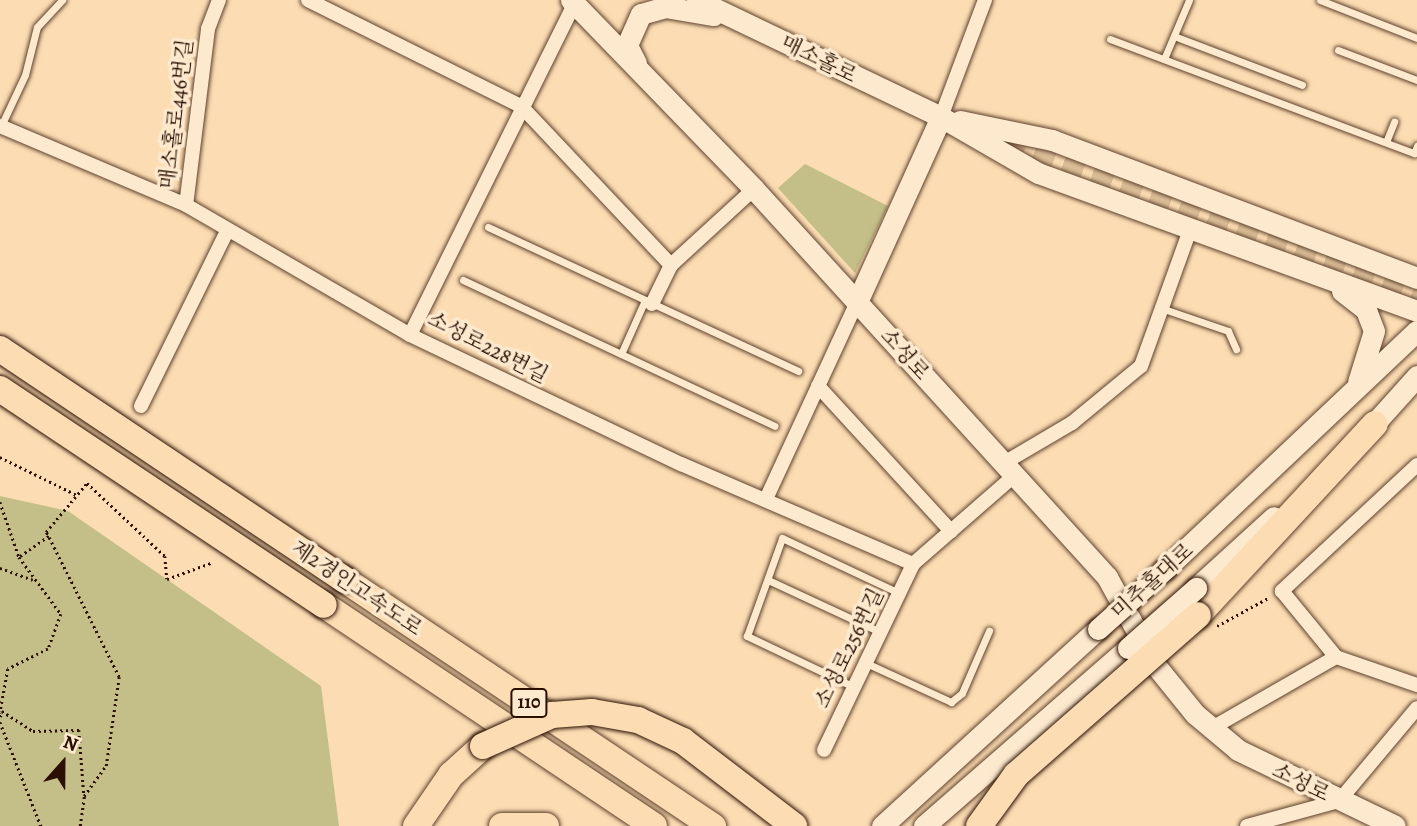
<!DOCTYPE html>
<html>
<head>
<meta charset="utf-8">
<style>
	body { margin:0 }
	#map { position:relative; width:1417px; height:826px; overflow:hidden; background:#fcddb3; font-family:Alegreya,"Noto Serif KR",serif }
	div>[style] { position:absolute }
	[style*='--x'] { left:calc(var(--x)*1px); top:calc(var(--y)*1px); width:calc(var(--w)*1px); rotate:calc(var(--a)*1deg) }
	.green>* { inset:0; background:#c4bf89 }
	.secondary-tunnel>* { height:21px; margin-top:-10.5px; transform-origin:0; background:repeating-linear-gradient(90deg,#dcbe98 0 21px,transparent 0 31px) }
	.path>* { height:2.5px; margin-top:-1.25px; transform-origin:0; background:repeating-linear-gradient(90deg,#2a0f02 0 2px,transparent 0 5.5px) }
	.roads { filter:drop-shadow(0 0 2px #5e422e) drop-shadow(0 0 2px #5e422e) }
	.lane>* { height:7px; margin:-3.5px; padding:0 3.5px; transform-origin:3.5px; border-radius:3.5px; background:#fde9ce }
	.street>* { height:14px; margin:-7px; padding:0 7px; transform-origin:7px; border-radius:7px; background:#fde9ce }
	.secondary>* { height:21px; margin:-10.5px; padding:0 10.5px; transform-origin:10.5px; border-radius:10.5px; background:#fde9ce }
	.highway>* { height:26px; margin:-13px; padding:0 13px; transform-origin:13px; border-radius:13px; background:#fcddb3 }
	.bridges { filter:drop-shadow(0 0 2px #2a0f02) drop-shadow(0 0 2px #2a0f02) }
	.secondary-bridge>* { height:21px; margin:-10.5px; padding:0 10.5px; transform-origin:10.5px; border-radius:10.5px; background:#fde9ce }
	.highway-bridge>* { height:26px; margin:-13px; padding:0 13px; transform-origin:13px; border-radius:13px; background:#fcddb3 }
	span { translate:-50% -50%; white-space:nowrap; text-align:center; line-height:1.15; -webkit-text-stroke:7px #fde9ce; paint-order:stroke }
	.shield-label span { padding:2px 5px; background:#fde9ce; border:2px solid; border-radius:5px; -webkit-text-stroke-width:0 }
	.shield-label { font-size:19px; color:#2a0f02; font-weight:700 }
	.street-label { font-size:21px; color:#2a0f02 }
	.north { position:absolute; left:28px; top:728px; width:70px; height:70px; -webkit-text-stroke:5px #fde9ce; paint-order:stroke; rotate:21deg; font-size:19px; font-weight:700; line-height:28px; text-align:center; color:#2a0f02 }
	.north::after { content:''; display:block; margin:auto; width:24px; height:32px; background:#2a0f02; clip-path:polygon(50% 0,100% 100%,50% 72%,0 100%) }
</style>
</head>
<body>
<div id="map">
	<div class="green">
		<i style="clip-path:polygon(805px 164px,888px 206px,855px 273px,778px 188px)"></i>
		<i style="clip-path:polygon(0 496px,68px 511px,321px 686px,339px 826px,0 826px)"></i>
	</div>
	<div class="secondary-tunnel">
		<i style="--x:976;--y:131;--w:471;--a:20.4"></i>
	</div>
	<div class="path">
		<i style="--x:0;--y:457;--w:86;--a:26.3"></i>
		<i style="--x:0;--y:502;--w:58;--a:70.9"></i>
		<i style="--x:19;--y:557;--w:71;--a:53.6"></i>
		<i style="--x:61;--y:614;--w:37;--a:110"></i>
		<i style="--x:48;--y:649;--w:45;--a:153.4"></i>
		<i style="--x:8;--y:669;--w:45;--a:100.3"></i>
		<i style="--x:20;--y:556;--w:35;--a:-35"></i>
		<i style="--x:0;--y:568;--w:35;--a:20"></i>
		<i style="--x:1217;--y:626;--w:60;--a:-28.7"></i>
		<i style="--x:0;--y:717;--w:6;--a:-72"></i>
		<i style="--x:2;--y:711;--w:37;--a:33"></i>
		<i style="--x:33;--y:731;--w:46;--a:-1.2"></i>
		<i style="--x:79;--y:730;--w:65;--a:85.6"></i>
		<i style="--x:0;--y:722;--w:112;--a:68.5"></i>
		<i style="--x:80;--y:826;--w:30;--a:-82"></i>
		<i style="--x:84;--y:796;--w:37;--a:-54"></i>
		<i style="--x:106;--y:766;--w:90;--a:-81.7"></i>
		<i style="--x:119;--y:677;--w:162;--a:-116.7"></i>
		<i style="--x:46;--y:532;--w:64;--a:-50.1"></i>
		<i style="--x:87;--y:483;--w:107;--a:43.1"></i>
		<i style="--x:165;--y:556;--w:23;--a:85"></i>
		<i style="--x:167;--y:579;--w:47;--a:-20"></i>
	</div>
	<div class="roads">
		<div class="lane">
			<i style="--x:1320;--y:0;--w:104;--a:21.4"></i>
			<i style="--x:1174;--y:36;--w:137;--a:20.9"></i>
			<i style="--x:1110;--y:39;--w:325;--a:20.6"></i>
			<i style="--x:1414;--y:153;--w:8;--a:-67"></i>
			<i style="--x:1338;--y:50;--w:85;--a:20.8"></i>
			<i style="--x:1164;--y:59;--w:64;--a:-67"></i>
			<i style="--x:1;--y:126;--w:56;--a:-64.8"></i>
			<i style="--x:25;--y:75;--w:49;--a:-76"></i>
			<i style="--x:37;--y:27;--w:37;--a:-47"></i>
			<i style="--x:1386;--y:142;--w:22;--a:-68"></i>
			<i style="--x:488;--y:227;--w:342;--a:24.9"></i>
			<i style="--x:463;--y:280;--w:344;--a:25.1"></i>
			<i style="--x:1161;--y:308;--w:71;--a:18.9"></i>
			<i style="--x:1228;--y:331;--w:20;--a:66"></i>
			<i style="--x:621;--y:354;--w:59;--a:-66"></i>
			<i style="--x:768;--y:580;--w:123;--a:24.9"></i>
			<i style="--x:866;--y:663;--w:94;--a:24.6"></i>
			<i style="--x:951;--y:702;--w:14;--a:-39"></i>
			<i style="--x:962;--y:693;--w:68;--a:-66.5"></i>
			<i style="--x:854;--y:687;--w:119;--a:-154.5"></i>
			<i style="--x:747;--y:636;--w:104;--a:-70.3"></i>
			<i style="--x:782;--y:538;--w:129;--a:25.2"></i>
		</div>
		<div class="street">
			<i style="--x:219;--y:0;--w:31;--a:111"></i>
			<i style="--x:208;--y:29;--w:177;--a:97.1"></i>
			<i style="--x:186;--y:205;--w:259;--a:30.1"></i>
			<i style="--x:410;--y:335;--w:300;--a:25.5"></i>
			<i style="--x:681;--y:464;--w:253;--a:23.3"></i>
			<i style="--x:308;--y:0;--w:238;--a:26.5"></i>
			<i style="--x:521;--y:106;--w:219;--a:46.7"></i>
			<i style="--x:941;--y:117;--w:125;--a:-69.4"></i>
			<i style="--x:0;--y:126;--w:202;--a:23"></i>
			<i style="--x:652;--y:304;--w:43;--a:-64"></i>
			<i style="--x:671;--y:265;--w:113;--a:-42.5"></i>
			<i style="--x:410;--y:335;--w:371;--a:-63.6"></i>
			<i style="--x:818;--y:386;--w:197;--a:47.5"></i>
			<i style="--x:141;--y:406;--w:193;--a:-63.8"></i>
			<i style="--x:1004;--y:463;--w:79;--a:-30.5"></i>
			<i style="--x:1072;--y:423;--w:89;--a:-39.6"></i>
			<i style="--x:1141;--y:366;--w:145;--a:-70.2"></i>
			<i style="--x:1417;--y:465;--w:185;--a:137"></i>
			<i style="--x:1282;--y:591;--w:85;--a:50.7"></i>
			<i style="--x:1336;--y:657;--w:86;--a:19.1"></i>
			<i style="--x:766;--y:499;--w:217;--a:-65.2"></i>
			<i style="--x:1212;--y:728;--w:143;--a:-29.8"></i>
			<i style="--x:824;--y:750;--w:206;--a:-64.4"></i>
			<i style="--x:913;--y:564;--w:135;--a:-41.1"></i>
			<i style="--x:1247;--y:826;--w:95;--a:-15.2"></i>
			<i style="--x:1339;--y:801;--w:121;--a:-50"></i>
		</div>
		<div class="secondary">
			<i style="--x:571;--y:0;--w:263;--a:45.9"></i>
			<i style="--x:754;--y:189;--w:525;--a:47.7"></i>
			<i style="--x:1107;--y:577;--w:102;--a:61.2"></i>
			<i style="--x:1156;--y:666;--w:62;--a:50.9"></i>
			<i style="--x:1195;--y:714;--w:56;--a:39.9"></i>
			<i style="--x:1238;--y:750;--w:174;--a:25.8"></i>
			<i style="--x:697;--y:0;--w:271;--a:25.6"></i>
			<i style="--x:941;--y:117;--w:112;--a:30"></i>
			<i style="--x:1038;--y:173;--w:403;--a:20"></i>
			<i style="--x:636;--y:63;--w:20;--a:-117"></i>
			<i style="--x:627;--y:45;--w:34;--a:-66"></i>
			<i style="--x:641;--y:14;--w:25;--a:-16"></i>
			<i style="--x:665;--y:7;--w:49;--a:9.5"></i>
			<i style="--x:960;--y:121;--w:94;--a:11.7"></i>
			<i style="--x:1052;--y:140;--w:390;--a:20.7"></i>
			<i style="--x:1342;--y:291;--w:31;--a:38"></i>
			<i style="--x:1366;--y:310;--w:22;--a:69"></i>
			<i style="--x:1374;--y:331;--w:53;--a:107.4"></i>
			<i style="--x:857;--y:302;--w:203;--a:-65.6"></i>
			<i style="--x:1365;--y:434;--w:78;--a:-48.1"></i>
			<i style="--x:1166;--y:568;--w:345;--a:-43.4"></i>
			<i style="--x:1196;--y:588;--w:105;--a:-42.3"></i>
			<i style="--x:882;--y:826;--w:292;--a:-42.4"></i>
			<i style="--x:924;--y:826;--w:271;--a:-41.1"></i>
		</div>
		<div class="highway">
			<i style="--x:345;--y:580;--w:443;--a:33.8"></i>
			<i style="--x:324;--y:605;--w:397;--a:33.8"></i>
			<i style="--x:1198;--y:615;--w:260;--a:-47.2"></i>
			<i style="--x:416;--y:826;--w:62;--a:-55.5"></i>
			<i style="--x:451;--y:775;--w:43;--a:-42.2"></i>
			<i style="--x:502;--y:826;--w:44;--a:0"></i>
		</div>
	</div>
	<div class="bridges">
		<div class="secondary-bridge">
			<i style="--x:1098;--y:629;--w:91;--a:-41.9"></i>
			<i style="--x:1128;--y:648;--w:91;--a:-41.4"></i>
		</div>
		<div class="highway-bridge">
			<i style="--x:0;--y:349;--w:415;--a:33.8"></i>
			<i style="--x:0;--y:389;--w:389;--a:33.7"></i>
			<i style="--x:483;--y:746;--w:76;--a:-24.2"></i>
			<i style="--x:552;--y:715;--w:40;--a:-4.3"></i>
			<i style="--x:592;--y:712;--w:47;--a:9.9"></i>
			<i style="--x:638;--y:720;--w:50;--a:25"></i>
			<i style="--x:683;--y:741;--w:140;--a:37.4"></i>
			<i style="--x:979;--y:826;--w:63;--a:-54"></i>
			<i style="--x:1016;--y:775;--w:242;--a:-41.3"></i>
		</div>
	</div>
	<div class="shield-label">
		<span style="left:529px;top:703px">110</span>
	</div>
	<div class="street-label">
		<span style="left:819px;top:59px;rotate:26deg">매소홀로</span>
		<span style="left:176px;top:114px;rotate:-83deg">매소홀로446번길</span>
		<span style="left:488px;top:347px;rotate:27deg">소성로228번길</span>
		<span style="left:905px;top:354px;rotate:48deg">소성로</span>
		<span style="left:1152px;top:581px;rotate:-42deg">미추홀대로</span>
		<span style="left:357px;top:588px;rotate:34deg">제2경인고속도로</span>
		<span style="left:849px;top:648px;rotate:-64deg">소성로256번길</span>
		<span style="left:1301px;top:782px;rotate:26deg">소성로</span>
	</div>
	<div class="north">N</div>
</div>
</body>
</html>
